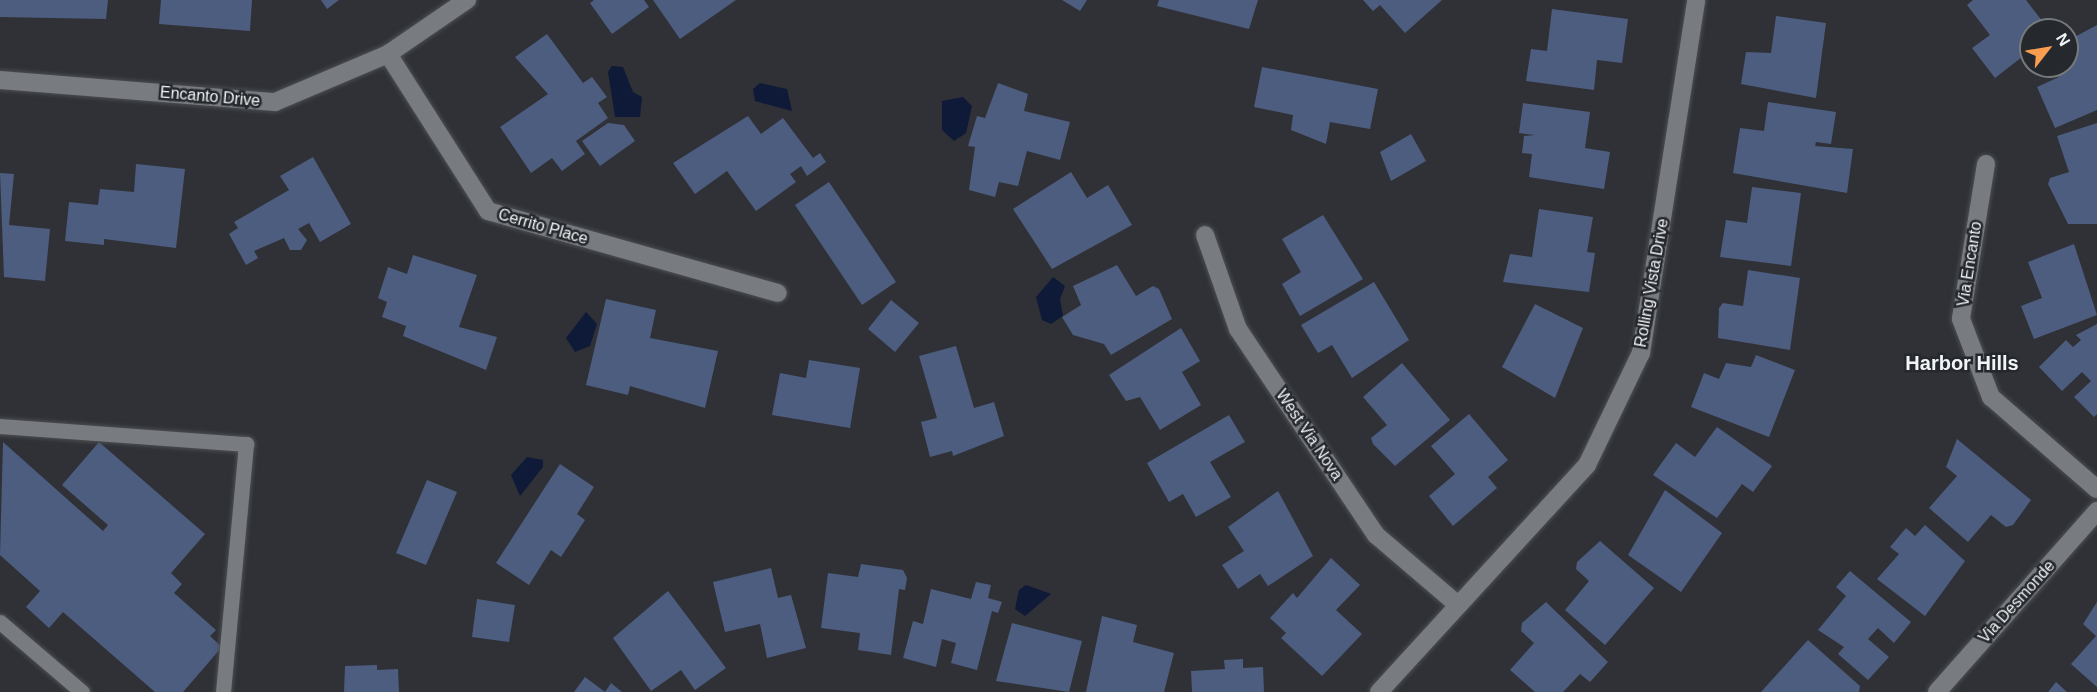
<!DOCTYPE html>
<html>
<head>
<meta charset="utf-8">
<style>
	body { margin:0 }
	#map { position:relative; width:2097px; height:692px; overflow:hidden; background:#2f3136; font-family:Helvetica,sans-serif }
	div>[style] { position:absolute }
	[style*='--x'] { left:calc(var(--x)*1px); top:calc(var(--y)*1px); width:calc(var(--w)*1px); rotate:calc(var(--a)*1deg) }
	.water>* { inset:0; background:#0e1a37 }
	.building>* { inset:0; background:#4d5d7f }
	.roads { filter:drop-shadow(0 0 2px #4c4e52) drop-shadow(0 0 2px #4c4e52) }
	.lane>* { height:15px; margin:-7.5px; padding:0 7.5px; transform-origin:7.5px; border-radius:7.5px; background:#787b80 }
	.street>* { height:18px; margin:-9px; padding:0 9px; transform-origin:9px; border-radius:9px; background:#787b80 }
	.secondary>* { height:18px; margin:-9px; padding:0 9px; transform-origin:9px; border-radius:9px; background:#787b80 }
	span { translate:-50% -50%; white-space:nowrap; text-align:center; line-height:1.15; -webkit-text-stroke:5px #25282c; paint-order:stroke }
	.street-label { font-size:16px; color:#f2f4f7 }
	.quarter-label { font-size:20px; color:#f2f4f7; font-weight:700 }
	.north { position:absolute; left:2019px; top:18px; width:60px; height:60px; box-sizing:border-box; background:#25282c; border:2px solid #777a7d; border-radius:50%; rotate:59deg; font-size:16px; font-weight:700; line-height:24px; text-align:center; color:#f2f4f7 }
	.north::after { content:''; display:block; margin:auto; width:21px; height:27px; background:#fb9e50; clip-path:polygon(50% 0,100% 100%,50% 72%,0 100%) }
</style>
</head>
<body>
<div id="map">
	<div class="water">
		<i style="clip-path:polygon(612px 66px,623px 67px,633px 92px,642px 97px,640px 117px,615px 117px,608px 72px)"></i>
		<i style="clip-path:polygon(760px 83px,787px 89px,792px 111px,755px 101px,753px 89px)"></i>
		<i style="clip-path:polygon(963px 97px,972px 106px,966px 133px,954px 141px,942px 130px,942px 101px)"></i>
		<i style="clip-path:polygon(1053px 277px,1065px 286px,1060px 299px,1063px 316px,1051px 324px,1042px 320px,1036px 297px)"></i>
		<i style="clip-path:polygon(586px 312px,597px 324px,590px 346px,575px 352px,566px 338px)"></i>
		<i style="clip-path:polygon(527px 457px,543px 460px,543px 467px,520px 496px,511px 475px)"></i>
		<i style="clip-path:polygon(1026px 585px,1051px 594px,1025px 616px,1015px 609px,1019px 590px)"></i>
	</div>
	<div class="building">
		<i style="clip-path:polygon(0 0,108px 0,106px 19px,0 17px)"></i>
		<i style="clip-path:polygon(161px 0,252px 0,250px 31px,159px 24px)"></i>
		<i style="clip-path:polygon(321px 0,339px 0,327px 9px)"></i>
		<i style="clip-path:polygon(594px 0,644px 0,649px 7px,612px 34px,590px 3px)"></i>
		<i style="clip-path:polygon(653px 0,736px 0,680px 39px)"></i>
		<i style="clip-path:polygon(1062px 0,1087px 0,1080px 11px)"></i>
		<i style="clip-path:polygon(1159px 0,1258px 0,1249px 29px,1157px 6px)"></i>
		<i style="clip-path:polygon(1363px 0,1442px 0,1405px 33px,1380px 5px,1373px 11px)"></i>
		<i style="clip-path:polygon(1973px 0,2026px 0,2049px 30px,2031px 30px,2031px 50px,1995px 78px,1972px 48px,1990px 35px,1967px 5px)"></i>
		<i style="clip-path:polygon(1552px 9px,1628px 19px,1622px 63px,1597px 60px,1594px 90px,1526px 81px,1531px 49px,1547px 51px)"></i>
		<i style="clip-path:polygon(1776px 16px,1826px 23px,1816px 98px,1741px 84px,1746px 52px,1771px 53px)"></i>
		<i style="clip-path:polygon(2097px 25px,2097px 110px,2055px 128px,2037px 87px,2059px 77px,2055px 66px,2067px 66px,2067px 41px)"></i>
		<i style="clip-path:polygon(547px 34px,583px 83px,592px 77px,607px 97px,598px 103px,608px 118px,576px 141px,585px 154px,562px 171px,552px 158px,531px 173px,500px 127px,548px 94px,515px 57px)"></i>
		<i style="clip-path:polygon(1262px 67px,1378px 89px,1370px 129px,1330px 122px,1326px 144px,1291px 130px,1293px 115px,1254px 107px)"></i>
		<i style="clip-path:polygon(998px 83px,1028px 94px,1024px 111px,1070px 122px,1060px 160px,1027px 151px,1018px 186px,999px 182px,995px 197px,969px 190px,975px 147px,968px 146px,977px 116px,985px 118px)"></i>
		<i style="clip-path:polygon(1768px 102px,1836px 112px,1831px 144px,1816px 142px,1815px 146px,1853px 149px,1847px 193px,1733px 173px,1740px 128px,1764px 131px)"></i>
		<i style="clip-path:polygon(1523px 103px,1590px 112px,1585px 148px,1610px 152px,1604px 189px,1529px 177px,1532px 154px,1522px 153px,1524px 136px,1535px 135px,1519px 133px)"></i>
		<i style="clip-path:polygon(748px 116px,761px 134px,783px 118px,813px 158px,820px 153px,826px 162px,807px 176px,801px 166px,790px 174px,796px 182px,756px 211px,727px 171px,695px 194px,673px 163px)"></i>
		<i style="clip-path:polygon(608px 123px,624px 125px,635px 141px,600px 166px,582px 141px)"></i>
		<i style="clip-path:polygon(2097px 123px,2097px 224px,2068px 224px,2048px 184px,2050px 178px,2069px 172px,2057px 136px)"></i>
		<i style="clip-path:polygon(1411px 134px,1426px 161px,1391px 181px,1380px 152px)"></i>
		<i style="clip-path:polygon(313px 157px,351px 224px,320px 242px,309px 223px,298px 229px,307px 240px,301px 250px,290px 250px,284px 238px,254px 251px,258px 258px,246px 265px,229px 234px,238px 228px,234px 222px,289px 190px,280px 176px)"></i>
		<i style="clip-path:polygon(136px 164px,185px 169px,176px 248px,104px 239px,104px 245px,65px 241px,69px 202px,98px 205px,100px 189px,134px 192px)"></i>
		<i style="clip-path:polygon(1071px 172px,1087px 198px,1108px 185px,1132px 225px,1052px 269px,1013px 209px)"></i>
		<i style="clip-path:polygon(0 173px,14px 174px,9px 225px,50px 229px,45px 281px,4px 277px)"></i>
		<i style="clip-path:polygon(829px 182px,896px 282px,862px 305px,795px 205px)"></i>
		<i style="clip-path:polygon(1752px 187px,1801px 193px,1791px 266px,1720px 257px,1726px 220px,1747px 223px)"></i>
		<i style="clip-path:polygon(1539px 209px,1593px 217px,1587px 252px,1595px 253px,1589px 292px,1503px 282px,1510px 254px,1532px 257px)"></i>
		<i style="clip-path:polygon(1323px 215px,1363px 279px,1300px 316px,1282px 284px,1301px 272px,1282px 239px)"></i>
		<i style="clip-path:polygon(2074px 244px,2097px 315px,2034px 339px,2021px 306px,2042px 298px,2028px 262px)"></i>
		<i style="clip-path:polygon(413px 255px,477px 275px,459px 327px,497px 337px,486px 370px,403px 336px,406px 326px,382px 317px,387px 302px,378px 298px,388px 267px,407px 274px)"></i>
		<i style="clip-path:polygon(1117px 265px,1136px 296px,1153px 286px,1159px 289px,1172px 319px,1111px 355px,1104px 344px,1073px 335px,1062px 317px,1081px 305px,1073px 286px)"></i>
		<i style="clip-path:polygon(1748px 270px,1800px 278px,1790px 350px,1718px 338px,1719px 308px,1723px 303px,1743px 306px)"></i>
		<i style="clip-path:polygon(1374px 282px,1409px 340px,1352px 378px,1332px 345px,1318px 353px,1301px 325px)"></i>
		<i style="clip-path:polygon(606px 299px,656px 310px,650px 338px,718px 351px,705px 408px,630px 386px,628px 395px,586px 385px)"></i>
		<i style="clip-path:polygon(891px 300px,919px 323px,895px 352px,868px 329px)"></i>
		<i style="clip-path:polygon(1535px 304px,1583px 328px,1555px 398px,1502px 367px)"></i>
		<i style="clip-path:polygon(2097px 324px,2097px 414px,2094px 417px,2074px 397px,2091px 381px,2082px 372px,2062px 391px,2039px 367px,2066px 340px,2073px 347px,2081px 340px,2076px 335px)"></i>
		<i style="clip-path:polygon(1181px 328px,1200px 361px,1182px 372px,1201px 405px,1160px 430px,1140px 397px,1126px 401px,1109px 375px)"></i>
		<i style="clip-path:polygon(956px 346px,974px 408px,994px 402px,1004px 436px,953px 456px,952px 451px,930px 457px,921px 422px,937px 418px,919px 356px)"></i>
		<i style="clip-path:polygon(1756px 355px,1795px 370px,1769px 437px,1691px 407px,1704px 373px,1719px 379px,1726px 363px,1751px 367px)"></i>
		<i style="clip-path:polygon(809px 360px,860px 368px,850px 428px,772px 415px,780px 373px,806px 378px)"></i>
		<i style="clip-path:polygon(1402px 363px,1450px 420px,1395px 466px,1373px 444px,1371px 438px,1387px 425px,1363px 397px)"></i>
		<i style="clip-path:polygon(1469px 414px,1508px 460px,1488px 477px,1497px 488px,1453px 526px,1429px 496px,1455px 474px,1431px 446px)"></i>
		<i style="clip-path:polygon(1229px 415px,1245px 442px,1210px 462px,1231px 497px,1196px 517px,1183px 494px,1169px 502px,1147px 463px)"></i>
		<i style="clip-path:polygon(1717px 427px,1772px 466px,1753px 492px,1742px 484px,1717px 518px,1653px 475px,1676px 443px,1695px 457px)"></i>
		<i style="clip-path:polygon(1957px 439px,2031px 500px,2013px 525px,2006px 527px,1991px 515px,1968px 542px,1929px 508px,1957px 476px,1946px 467px)"></i>
		<i style="clip-path:polygon(3px 442px,103px 531px,108px 525px,62px 485px,99px 442px,205px 534px,171px 573px,182px 584px,174px 593px,216px 630px,210px 636px,222px 647px,183px 692px,155px 692px,63px 612px,49px 628px,26px 607px,40px 591px,0 555px)"></i>
		<i style="clip-path:polygon(560px 464px,594px 487px,577px 514px,585px 520px,561px 557px,551px 550px,529px 585px,496px 563px)"></i>
		<i style="clip-path:polygon(427px 480px,457px 492px,426px 565px,396px 553px)"></i>
		<i style="clip-path:polygon(1665px 490px,1722px 533px,1681px 592px,1628px 555px)"></i>
		<i style="clip-path:polygon(1278px 491px,1313px 556px,1268px 586px,1260px 574px,1238px 589px,1222px 565px,1244px 551px,1228px 527px)"></i>
		<i style="clip-path:polygon(1925px 525px,1965px 561px,1925px 616px,1877px 579px,1899px 554px,1890px 547px,1906px 528px,1915px 536px)"></i>
		<i style="clip-path:polygon(1600px 541px,1654px 588px,1605px 645px,1565px 610px,1589px 581px,1576px 569px,1577px 562px)"></i>
		<i style="clip-path:polygon(1331px 558px,1360px 585px,1336px 610px,1362px 634px,1322px 676px,1281px 638px,1286px 633px,1270px 618px,1293px 593px,1297px 598px)"></i>
		<i style="clip-path:polygon(861px 564px,903px 570px,907px 578px,905px 590px,899px 589px,891px 655px,858px 650px,860px 633px,821px 628px,828px 573px,858px 577px)"></i>
		<i style="clip-path:polygon(771px 568px,778px 598px,791px 595px,806px 648px,767px 658px,760px 624px,725px 632px,713px 582px)"></i>
		<i style="clip-path:polygon(1850px 571px,1911px 622px,1894px 643px,1878px 628px,1868px 639px,1889px 657px,1868px 680px,1838px 654px,1844px 647px,1818px 630px,1846px 596px,1836px 587px)"></i>
		<i style="clip-path:polygon(976px 582px,991px 585px,988px 598px,1002px 602px,998px 613px,992px 611px,977px 670px,951px 663px,956px 643px,942px 639px,936px 667px,903px 658px,913px 621px,923px 624px,931px 589px,971px 599px)"></i>
		<i style="clip-path:polygon(668px 591px,726px 668px,695px 690px,681px 670px,651px 691px,613px 638px)"></i>
		<i style="clip-path:polygon(477px 599px,515px 605px,509px 642px,472px 637px)"></i>
		<i style="clip-path:polygon(1546px 602px,1608px 662px,1590px 682px,1580px 674px,1563px 692px,1535px 692px,1510px 670px,1534px 643px,1521px 631px,1522px 623px)"></i>
		<i style="clip-path:polygon(2097px 602px,2097px 687px,2071px 664px,2096px 636px,2083px 624px)"></i>
		<i style="clip-path:polygon(1102px 616px,1137px 625px,1133px 642px,1174px 653px,1164px 692px,1086px 692px)"></i>
		<i style="clip-path:polygon(1012px 623px,1082px 641px,1069px 692px,996px 681px)"></i>
		<i style="clip-path:polygon(1808px 640px,1860px 686px,1859px 692px,1761px 692px)"></i>
		<i style="clip-path:polygon(1243px 659px,1243px 668px,1263px 667px,1264px 692px,1192px 692px,1191px 671px,1225px 669px,1224px 660px)"></i>
		<i style="clip-path:polygon(377px 665px,377px 670px,398px 669px,399px 692px,344px 692px,345px 666px)"></i>
		<i style="clip-path:polygon(585px 677px,605px 692px,611px 683px,622px 692px,574px 692px)"></i>
		<i style="clip-path:polygon(2056px 682px,2067px 692px,2048px 692px)"></i>
	</div>
	<div class="roads">
		<div class="lane">
			<i style="--x:0;--y:426;--w:247;--a:4.2"></i>
			<i style="--x:246;--y:444;--w:249;--a:95.3"></i>
			<i style="--x:0;--y:622;--w:108;--a:40.5"></i>
		</div>
		<div class="street">
			<i style="--x:388;--y:54;--w:186;--a:57.5"></i>
			<i style="--x:488;--y:211;--w:301;--a:15.8"></i>
			<i style="--x:0;--y:80;--w:276;--a:4.6"></i>
			<i style="--x:275;--y:102;--w:123;--a:-23"></i>
			<i style="--x:388;--y:54;--w:96;--a:-34.4"></i>
			<i style="--x:1986;--y:164;--w:157;--a:99.2"></i>
			<i style="--x:1961;--y:319;--w:84;--a:69"></i>
			<i style="--x:1991;--y:397;--w:140;--a:41"></i>
			<i style="--x:1205;--y:235;--w:100;--a:70.7"></i>
			<i style="--x:1238;--y:329;--w:248;--a:56.2"></i>
			<i style="--x:1376;--y:535;--w:108;--a:40.5"></i>
			<i style="--x:1937;--y:692;--w:242;--a:-48.5"></i>
		</div>
		<div class="secondary">
			<i style="--x:1379;--y:692;--w:308;--a:-47.5"></i>
			<i style="--x:1587;--y:465;--w:124;--a:-64.3"></i>
			<i style="--x:1641;--y:353;--w:357;--a:-81.1"></i>
		</div>
	</div>
	<div class="street-label">
		<span style="left:210px;top:97px;rotate:5deg">Encanto Drive</span>
		<span style="left:543px;top:227px;rotate:16deg">Cerrito Place</span>
		<span style="left:1970px;top:264px;rotate:-81deg">Via Encanto</span>
		<span style="left:1652px;top:283px;rotate:-80deg">Rolling Vista Drive</span>
		<span style="left:1309px;top:435px;rotate:56deg">West Via Nova</span>
		<span style="left:2017px;top:602px;rotate:-48deg">Via Desmonde</span>
	</div>
	<div class="quarter-label">
		<span style="left:1962px;top:363px">Harbor Hills</span>
	</div>
	<div class="north">N</div>
</div>
</body>
</html>
